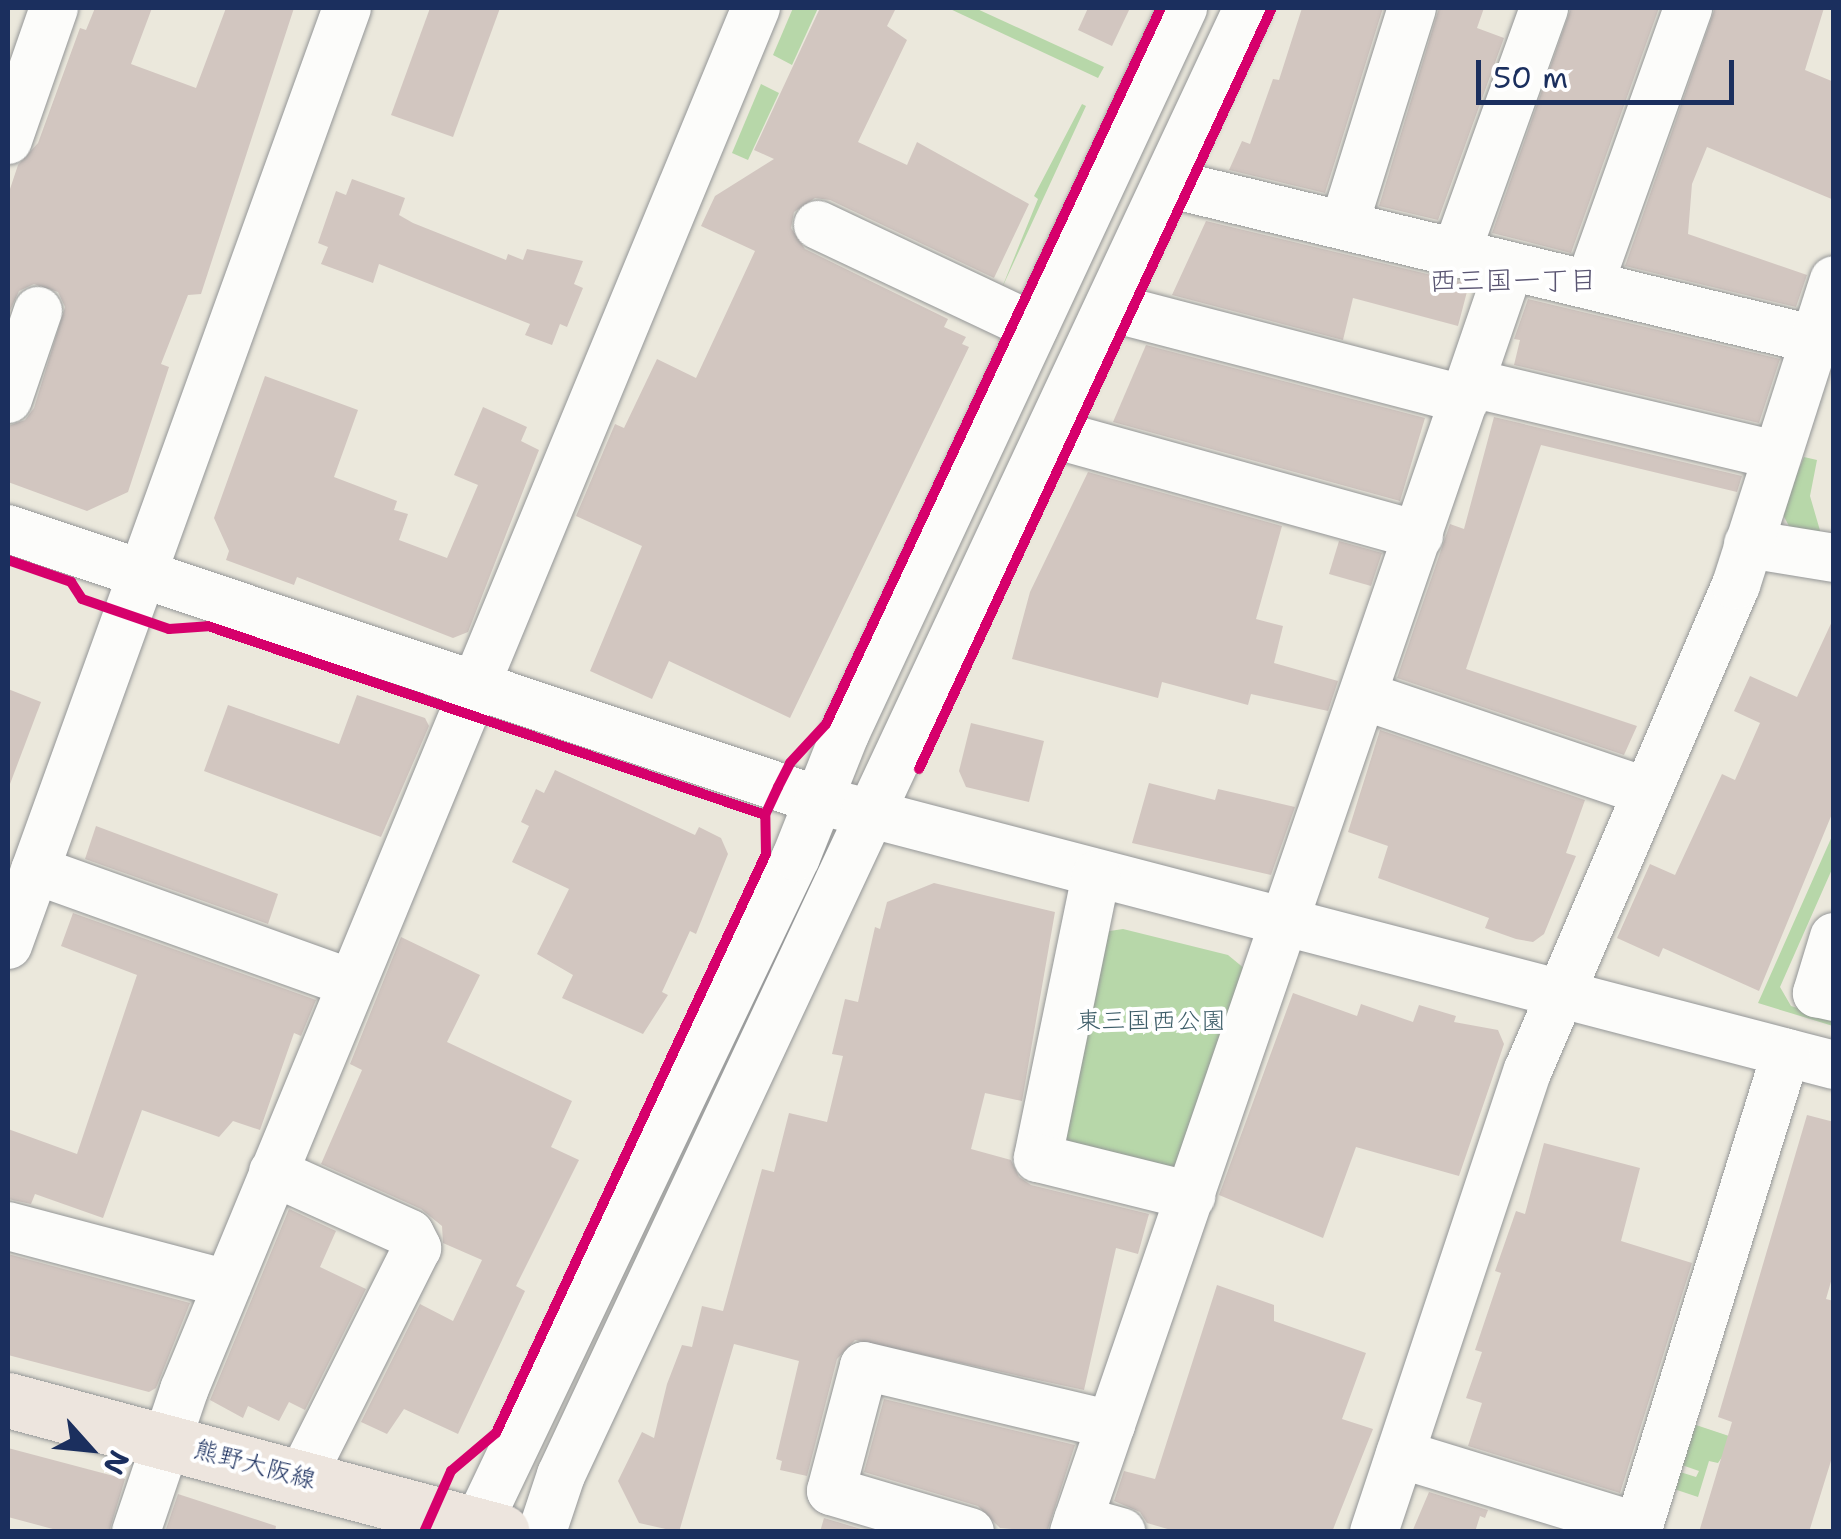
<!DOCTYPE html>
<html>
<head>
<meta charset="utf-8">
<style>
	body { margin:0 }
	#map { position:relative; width:1841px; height:1539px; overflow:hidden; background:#ebe8dc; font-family:"Shantell Sans","Klee One",sans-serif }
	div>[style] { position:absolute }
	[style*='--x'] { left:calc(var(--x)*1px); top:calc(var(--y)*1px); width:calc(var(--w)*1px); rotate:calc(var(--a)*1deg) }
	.green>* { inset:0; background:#b7d7a9 }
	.building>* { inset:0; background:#d2c6c0 }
	.roads { filter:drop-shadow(0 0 2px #949697) drop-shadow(0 0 2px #949697) }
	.minor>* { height:48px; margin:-24px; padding:0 24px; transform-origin:24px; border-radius:24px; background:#fcfcfa }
	.major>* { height:55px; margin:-27.5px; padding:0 27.5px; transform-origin:27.5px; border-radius:27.5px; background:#ede5de }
	.cycleway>* { height:10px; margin:-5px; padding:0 5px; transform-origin:5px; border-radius:5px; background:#d6006c }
	span { translate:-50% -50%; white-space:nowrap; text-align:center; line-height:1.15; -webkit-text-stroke:8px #fff; paint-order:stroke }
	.park-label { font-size:25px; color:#3d5d68 }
	.street-label { font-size:25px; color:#1b2f5e }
	.neighbourhood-label { font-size:28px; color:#5a5572 }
	.frame { position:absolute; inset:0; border:10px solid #1b2f5e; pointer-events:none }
	.north { position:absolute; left:40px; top:1399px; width:100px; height:100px; -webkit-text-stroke:8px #fff; paint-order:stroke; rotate:117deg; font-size:28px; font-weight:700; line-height:40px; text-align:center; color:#1b2f5e }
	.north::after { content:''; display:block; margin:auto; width:35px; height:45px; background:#1b2f5e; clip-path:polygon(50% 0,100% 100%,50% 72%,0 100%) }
	.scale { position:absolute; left:1476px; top:60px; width:258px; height:45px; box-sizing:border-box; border:5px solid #1b2f5e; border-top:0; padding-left:12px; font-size:30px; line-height:35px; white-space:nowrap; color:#1b2f5e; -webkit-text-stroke:8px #fff; paint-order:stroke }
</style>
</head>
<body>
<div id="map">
	<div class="green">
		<i style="clip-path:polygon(793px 8px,818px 8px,792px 65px,773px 55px)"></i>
		<i style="clip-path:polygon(948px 8px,975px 8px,1104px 67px,1098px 78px)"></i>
		<i style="clip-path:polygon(761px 84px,779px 93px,748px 160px,732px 153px)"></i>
		<i style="clip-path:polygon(1082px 104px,1086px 106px,1001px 290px,1038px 199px,1034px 196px)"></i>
		<i style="clip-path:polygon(1804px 457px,1817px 460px,1810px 496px,1821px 534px,1790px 528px,1781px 511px)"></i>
		<i style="clip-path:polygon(1833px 834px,1833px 867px,1780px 987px,1791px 1006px,1833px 1019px,1833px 1026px,1758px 1003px)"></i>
		<i style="clip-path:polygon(1123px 929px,1228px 955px,1245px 969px,1175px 1169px,1057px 1144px,1103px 932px)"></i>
		<i style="clip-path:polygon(1696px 1425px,1735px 1438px,1718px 1463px,1709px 1461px,1698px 1497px,1671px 1488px,1677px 1471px,1696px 1477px,1699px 1471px,1679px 1464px)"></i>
	</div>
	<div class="building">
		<i style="clip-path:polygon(95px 8px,152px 8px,131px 64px,196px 88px,226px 8px,294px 8px,201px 294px,188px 295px,161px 364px,169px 367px,128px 492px,87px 511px,8px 482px,8px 426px,25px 420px,34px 408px,65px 307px,58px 292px,34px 284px,19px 291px,8px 315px,8px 195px,18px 165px,38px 143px,80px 28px,86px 30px)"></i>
		<i style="clip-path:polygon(430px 8px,500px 8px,453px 137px,391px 115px)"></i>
		<i style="clip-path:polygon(820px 8px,896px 8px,887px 26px,907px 40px,858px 142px,907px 165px,917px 142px,1029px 204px,994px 278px,830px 200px,815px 198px,794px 212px,791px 228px,805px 249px,948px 319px,944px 327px,966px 337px,962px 344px,969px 347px,790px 718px,669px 661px,652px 699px,590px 671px,642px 546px,576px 516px,615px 424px,624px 428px,657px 359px,696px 378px,755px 251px,701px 226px,715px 196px,774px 159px,754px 150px)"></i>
		<i style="clip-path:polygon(1088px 8px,1130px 8px,1112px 46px,1078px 30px)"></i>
		<i style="clip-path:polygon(1302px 8px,1383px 8px,1325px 193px,1229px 170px,1242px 141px,1250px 144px,1273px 79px,1279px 80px)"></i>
		<i style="clip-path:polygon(1439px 8px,1484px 8px,1477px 28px,1504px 38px,1438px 220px,1379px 206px)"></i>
		<i style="clip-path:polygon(1571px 8px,1659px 8px,1571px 253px,1492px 233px)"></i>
		<i style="clip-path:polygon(1715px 8px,1824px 8px,1805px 70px,1834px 82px,1834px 200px,1707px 147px,1692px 184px,1688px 234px,1807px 275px,1796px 307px,1625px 266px)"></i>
		<i style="clip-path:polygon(352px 179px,405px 198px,399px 215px,413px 223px,506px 260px,508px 254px,523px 260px,527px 249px,583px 261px,574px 284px,583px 288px,567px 327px,560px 324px,552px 345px,525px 335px,530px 324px,379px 264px,373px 283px,321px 264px,328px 247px,318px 243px,336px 191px,346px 195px)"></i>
		<i style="clip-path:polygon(1206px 221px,1469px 284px,1458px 326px,1353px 298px,1343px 340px,1172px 295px)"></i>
		<i style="clip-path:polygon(1528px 299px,1780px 359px,1759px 423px,1514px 365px,1520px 340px,1514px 339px)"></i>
		<i style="clip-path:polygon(1146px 345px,1425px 418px,1400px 501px,1113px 422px)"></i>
		<i style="clip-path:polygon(265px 376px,358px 410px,334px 477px,397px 501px,394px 510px,408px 514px,399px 540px,447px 558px,478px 485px,454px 475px,483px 407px,527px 427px,521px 441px,539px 450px,468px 632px,453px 638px,297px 577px,294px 585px,226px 560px,229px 551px,214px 518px)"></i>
		<i style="clip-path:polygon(1494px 417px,1742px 476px,1737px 492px,1541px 445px,1466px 669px,1637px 726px,1624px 755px,1397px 678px,1450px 524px,1464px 529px)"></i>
		<i style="clip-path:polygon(1088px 472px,1282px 526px,1256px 619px,1283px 626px,1274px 663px,1338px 681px,1328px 711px,1251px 694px,1248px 705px,1162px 682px,1158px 698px,1012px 659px,1030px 592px)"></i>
		<i style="clip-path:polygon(1339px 541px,1382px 553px,1371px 586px,1329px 574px)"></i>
		<i style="clip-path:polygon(1834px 617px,1834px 809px,1759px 991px,1663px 948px,1659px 957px,1617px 938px,1650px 864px,1675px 875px,1722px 774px,1735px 780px,1760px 723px,1734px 711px,1750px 676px,1797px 697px)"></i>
		<i style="clip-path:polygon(8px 689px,41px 702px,10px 784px,8px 784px)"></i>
		<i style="clip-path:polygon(357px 695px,425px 718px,429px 726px,381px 837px,204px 771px,228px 705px,339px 744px)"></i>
		<i style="clip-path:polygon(971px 723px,1044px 741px,1029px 802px,966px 787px,959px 771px)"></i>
		<i style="clip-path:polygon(1380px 730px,1585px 800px,1566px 853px,1576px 856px,1544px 934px,1533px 942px,1516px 939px,1485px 928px,1489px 918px,1378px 878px,1388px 846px,1348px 832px)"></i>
		<i style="clip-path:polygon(555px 770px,695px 835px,699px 827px,721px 838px,728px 854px,696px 934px,690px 931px,662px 992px,668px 995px,643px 1034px,562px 998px,573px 975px,537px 954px,569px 889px,512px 862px,529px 826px,521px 822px,536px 789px,544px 793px)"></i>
		<i style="clip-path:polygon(1149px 783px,1215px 800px,1218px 789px,1295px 807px,1271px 875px,1132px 843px)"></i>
		<i style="clip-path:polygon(96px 826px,278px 894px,268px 924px,85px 859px)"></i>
		<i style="clip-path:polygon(934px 883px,1055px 912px,1022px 1101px,985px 1093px,971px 1149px,1011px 1160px,1019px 1177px,1031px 1185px,1149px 1214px,1138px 1254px,1116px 1248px,1084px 1390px,855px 1340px,837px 1359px,807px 1476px,780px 1470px,782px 1461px,776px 1459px,799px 1361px,734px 1344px,679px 1532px,639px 1523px,618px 1481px,642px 1432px,654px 1438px,667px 1384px,682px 1345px,692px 1347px,702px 1306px,723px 1311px,762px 1169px,774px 1172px,789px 1113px,827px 1122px,843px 1056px,832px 1054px,845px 999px,858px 1002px,875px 927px,880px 929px,887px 902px)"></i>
		<i style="clip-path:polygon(73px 913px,316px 1000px,301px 1036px,294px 1033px,260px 1130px,233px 1121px,219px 1137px,142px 1110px,103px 1218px,35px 1194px,31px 1204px,8px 1199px,8px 1129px,77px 1154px,137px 975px,61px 946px)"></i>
		<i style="clip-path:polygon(401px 937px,480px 975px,447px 1042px,572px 1101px,551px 1147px,579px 1160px,516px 1286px,525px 1291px,458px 1434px,404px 1409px,387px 1434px,361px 1422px,420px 1304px,453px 1321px,482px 1260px,443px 1243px,442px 1226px,421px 1209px,321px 1164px,362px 1070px,350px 1064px)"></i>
		<i style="clip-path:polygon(1293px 993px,1357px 1016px,1361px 1004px,1413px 1022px,1419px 1005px,1456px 1016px,1454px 1022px,1498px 1030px,1504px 1044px,1459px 1176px,1356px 1147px,1323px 1238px,1219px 1195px)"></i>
		<i style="clip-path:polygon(1807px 1115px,1834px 1122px,1834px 1271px,1826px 1299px,1834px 1301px,1834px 1451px,1809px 1532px,1699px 1532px,1732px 1422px,1718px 1417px)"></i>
		<i style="clip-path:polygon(1544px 1143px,1640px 1168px,1621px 1241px,1692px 1263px,1620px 1493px,1468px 1446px,1482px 1403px,1466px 1398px,1482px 1352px,1475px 1350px,1501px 1273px,1495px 1271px,1516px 1211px,1525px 1214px)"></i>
		<i style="clip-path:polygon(289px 1209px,336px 1231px,320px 1267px,366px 1289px,305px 1410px,289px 1402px,279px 1421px,248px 1406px,243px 1418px,210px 1400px)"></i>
		<i style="clip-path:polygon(8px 1254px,190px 1303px,156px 1388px,149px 1392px,8px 1355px)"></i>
		<i style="clip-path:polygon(1217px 1285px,1274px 1305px,1274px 1321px,1366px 1353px,1342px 1419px,1373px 1429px,1332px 1532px,1178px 1532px,1147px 1523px,1140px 1512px,1114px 1501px,1124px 1471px,1155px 1479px)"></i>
		<i style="clip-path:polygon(884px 1399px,1075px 1445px,1047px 1532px,1000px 1528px,978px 1506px,864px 1472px)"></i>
		<i style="clip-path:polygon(8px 1448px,125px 1479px,109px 1532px,64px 1532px,8px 1517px)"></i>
		<i style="clip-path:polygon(1429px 1492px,1488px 1510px,1485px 1518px,1480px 1516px,1475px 1532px,1412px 1532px)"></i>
		<i style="clip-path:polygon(178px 1494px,276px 1526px,275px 1532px,165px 1532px)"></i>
		<i style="clip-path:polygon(824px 1518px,871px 1532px,820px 1532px)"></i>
	</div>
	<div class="roads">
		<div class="minor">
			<i style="--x:8;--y:140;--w:140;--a:-70.8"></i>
			<i style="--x:1167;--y:183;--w:664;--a:13.6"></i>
			<i style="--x:818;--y:225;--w:239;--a:25.3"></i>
			<i style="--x:1344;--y:225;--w:227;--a:-72.6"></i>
			<i style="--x:1456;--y:253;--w:260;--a:-70.2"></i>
			<i style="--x:1589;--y:285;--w:294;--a:-70.3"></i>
			<i style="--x:1109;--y:307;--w:368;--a:14.6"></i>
			<i style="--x:1471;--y:383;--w:312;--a:13.3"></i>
			<i style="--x:8;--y:399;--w:93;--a:-71.2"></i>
			<i style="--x:1050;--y:433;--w:383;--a:15.5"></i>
			<i style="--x:8;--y:529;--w:854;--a:18.5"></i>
			<i style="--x:818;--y:800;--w:1050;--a:14.62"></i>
			<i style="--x:1748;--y:544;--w:87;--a:9.2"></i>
			<i style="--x:1364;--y:696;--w:297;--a:18.7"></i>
			<i style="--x:35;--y:870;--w:336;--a:19.7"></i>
			<i style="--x:1096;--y:875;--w:289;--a:101.6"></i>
			<i style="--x:1038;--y:1158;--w:158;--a:13.9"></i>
			<i style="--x:1834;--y:937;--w:59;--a:106.9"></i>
			<i style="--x:1817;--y:993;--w:17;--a:13"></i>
			<i style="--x:8;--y:945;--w:996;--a:-70.11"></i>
			<i style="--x:273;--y:1172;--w:150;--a:24.3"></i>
			<i style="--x:410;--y:1234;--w:16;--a:63"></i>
			<i style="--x:417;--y:1248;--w:256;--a:116.7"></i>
			<i style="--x:8;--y:1226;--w:227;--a:14.8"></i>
			<i style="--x:1400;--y:1454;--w:250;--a:17"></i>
			<i style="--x:1078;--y:1520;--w:45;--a:15.6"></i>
			<i style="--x:136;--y:1532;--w:150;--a:-71.3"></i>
			<i style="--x:184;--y:1390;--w:1496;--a:-67.52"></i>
			<i style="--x:474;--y:1532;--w:748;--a:-64.5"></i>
			<i style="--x:796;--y:857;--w:132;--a:-68.3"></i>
			<i style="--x:845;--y:734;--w:801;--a:-65.03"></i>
			<i style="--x:542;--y:1532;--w:60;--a:-71.6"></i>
			<i style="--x:561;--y:1475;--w:1620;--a:-64.91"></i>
			<i style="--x:970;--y:1532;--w:145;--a:-163.6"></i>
			<i style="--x:831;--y:1491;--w:129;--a:-75.2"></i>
			<i style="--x:864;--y:1366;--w:254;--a:13.4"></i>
			<i style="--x:1074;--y:1532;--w:1339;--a:-71"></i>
			<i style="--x:1374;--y:1532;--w:487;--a:-71.6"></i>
			<i style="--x:1528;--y:1070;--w:528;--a:-66.79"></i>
			<i style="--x:1736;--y:585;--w:320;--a:-72.2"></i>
			<i style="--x:1637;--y:1532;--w:502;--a:-72.72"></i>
		</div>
		<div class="major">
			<i style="--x:8;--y:1400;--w:511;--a:14.96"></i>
		</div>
	</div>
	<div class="cycleway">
		<i style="--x:8;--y:560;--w:67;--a:19.2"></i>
		<i style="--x:71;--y:582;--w:20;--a:57"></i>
		<i style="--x:82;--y:599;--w:92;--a:19"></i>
		<i style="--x:169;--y:629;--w:39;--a:-4"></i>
		<i style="--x:208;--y:626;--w:588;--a:18.74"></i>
		<i style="--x:919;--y:769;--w:839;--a:-65.12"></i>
		<i style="--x:424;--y:1532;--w:67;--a:-66.1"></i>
		<i style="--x:451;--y:1471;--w:59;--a:-40.2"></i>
		<i style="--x:496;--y:1433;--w:639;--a:-65"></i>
		<i style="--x:766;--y:854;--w:39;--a:-91"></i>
		<i style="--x:765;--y:815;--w:31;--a:-65"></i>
		<i style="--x:778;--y:787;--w:27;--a:-63"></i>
		<i style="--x:790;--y:763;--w:53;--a:-47.3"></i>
		<i style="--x:826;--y:724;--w:790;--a:-64.93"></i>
	</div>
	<div class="park-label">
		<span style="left:1151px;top:1020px">東三国西公園</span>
	</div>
	<div class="street-label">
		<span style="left:255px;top:1464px;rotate:15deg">熊野大阪線</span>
	</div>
	<div class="neighbourhood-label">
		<span style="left:1513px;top:280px">西三国一丁目</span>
	</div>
	<div class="frame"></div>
	<div class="north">N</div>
	<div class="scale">50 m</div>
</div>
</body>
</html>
